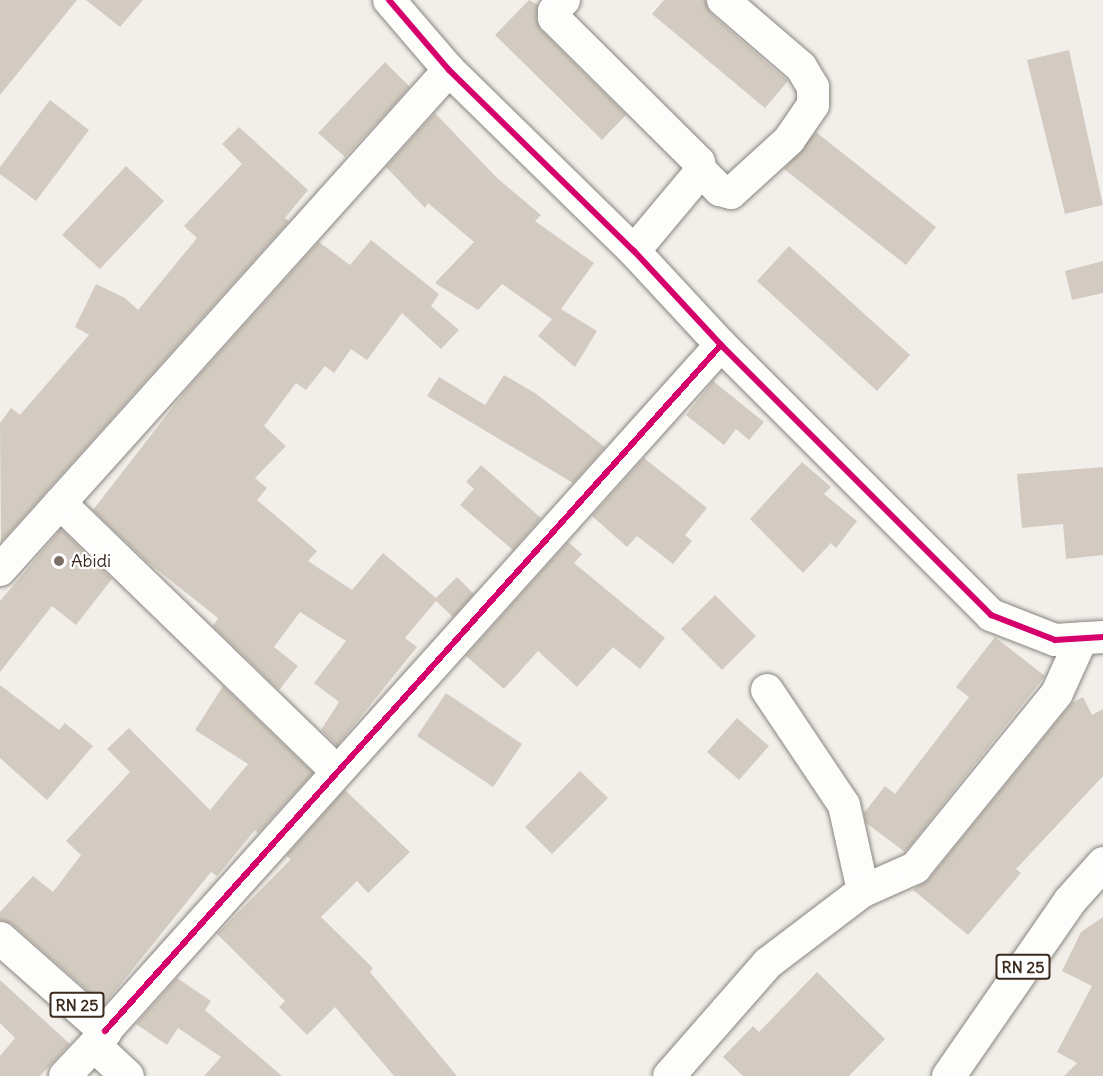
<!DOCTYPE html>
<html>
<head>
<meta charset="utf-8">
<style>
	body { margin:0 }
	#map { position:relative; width:1103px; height:1076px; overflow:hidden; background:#f2efea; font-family:Delius,sans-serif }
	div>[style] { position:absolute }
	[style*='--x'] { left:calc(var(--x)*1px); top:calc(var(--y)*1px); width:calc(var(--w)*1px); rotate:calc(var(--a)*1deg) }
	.building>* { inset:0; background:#d3cbc1 }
	.roads { filter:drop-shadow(0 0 2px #88847f) drop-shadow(0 0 2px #88847f) }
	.minor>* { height:32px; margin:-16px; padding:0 16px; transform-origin:16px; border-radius:16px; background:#fdfdfc }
	.major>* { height:33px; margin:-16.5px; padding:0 16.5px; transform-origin:16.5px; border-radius:16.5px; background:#fdfdfc }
	.cycleway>* { height:6px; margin:-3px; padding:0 3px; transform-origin:3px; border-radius:3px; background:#d6006c }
	.dots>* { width:16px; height:16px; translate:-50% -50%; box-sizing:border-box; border:3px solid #fff; border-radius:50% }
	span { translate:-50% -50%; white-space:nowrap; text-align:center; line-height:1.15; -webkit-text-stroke:4.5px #fff; paint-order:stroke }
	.shield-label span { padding:2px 4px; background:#fff; border:2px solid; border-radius:4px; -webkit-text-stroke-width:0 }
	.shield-label { font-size:16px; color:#3b2a1e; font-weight:700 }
	.poi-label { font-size:18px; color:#3b2a1e }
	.left { translate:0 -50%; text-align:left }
</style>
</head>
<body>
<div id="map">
	<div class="building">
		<i style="clip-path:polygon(0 0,77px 0,0 95px)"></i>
		<i style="clip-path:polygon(86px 0,143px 0,120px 27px)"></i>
		<i style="clip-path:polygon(529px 0,538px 5px,536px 18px,541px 30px,626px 115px,602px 140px,495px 35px)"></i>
		<i style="clip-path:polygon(664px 0,705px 0,711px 14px,788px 81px,765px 108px,652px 14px)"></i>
		<i style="clip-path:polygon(1069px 50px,1103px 205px,1065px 214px,1027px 60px)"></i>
		<i style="clip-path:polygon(385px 62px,410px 87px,345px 157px,318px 133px)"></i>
		<i style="clip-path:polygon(50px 100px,89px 130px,36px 201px,0 174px,0 167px)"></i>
		<i style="clip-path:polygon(435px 113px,497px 178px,541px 215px,535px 221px,594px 263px,561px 309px,597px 331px,575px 367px,538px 336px,552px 319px,502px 284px,478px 310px,435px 283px,474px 242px,428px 203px,425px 208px,386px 167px)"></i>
		<i style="clip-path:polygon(239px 127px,308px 190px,285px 218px,289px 221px,1px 542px,0 423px,11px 408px,20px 415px,89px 335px,75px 327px,96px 284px,125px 298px,138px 310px,197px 238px,184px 226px,242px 164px,222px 144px)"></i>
		<i style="clip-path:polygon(816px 132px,936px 227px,906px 265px,784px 169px)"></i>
		<i style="clip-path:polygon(126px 166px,164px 201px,100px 269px,62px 235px)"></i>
		<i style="clip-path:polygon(371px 240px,439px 294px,431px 306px,459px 330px,441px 349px,402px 313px,367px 360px,351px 349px,334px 373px,325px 366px,306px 390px,296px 383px,264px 426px,286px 446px,255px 478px,267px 488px,257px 500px,317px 551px,308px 561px,352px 590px,383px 553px,436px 598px,457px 577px,474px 594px,453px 617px,436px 601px,405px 638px,417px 647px,337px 746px,321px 730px,339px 702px,314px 683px,346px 641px,300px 612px,274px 647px,298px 666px,279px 690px,213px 626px,218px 618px,146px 561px,93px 510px,186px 390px,319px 242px,350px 265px)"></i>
		<i style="clip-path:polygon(789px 246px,910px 355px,877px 391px,757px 281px)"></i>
		<i style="clip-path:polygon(1103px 261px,1103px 293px,1072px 300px,1065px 271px)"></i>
		<i style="clip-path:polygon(504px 375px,535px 393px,605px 447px,573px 483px,427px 396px,439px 377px,485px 405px)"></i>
		<i style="clip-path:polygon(713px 381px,764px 422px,749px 440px,736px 429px,724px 445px,686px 415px)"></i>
		<i style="clip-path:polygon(644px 458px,707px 508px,685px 535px,692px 541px,673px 564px,637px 536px,627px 547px,592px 516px)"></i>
		<i style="clip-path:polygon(802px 462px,831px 487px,824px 494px,857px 521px,836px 548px,831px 543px,803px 573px,750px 519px)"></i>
		<i style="clip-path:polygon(481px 465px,541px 518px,513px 550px,460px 505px,474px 489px,466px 482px)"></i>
		<i style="clip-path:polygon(1103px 467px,1103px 555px,1066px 559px,1063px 524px,1022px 528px,1017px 474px)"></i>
		<i style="clip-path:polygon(61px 529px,112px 579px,76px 625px,52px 606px,0 672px,0 601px)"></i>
		<i style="clip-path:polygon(568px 542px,582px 554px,574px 563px,665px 638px,640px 669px,613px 647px,577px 687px,538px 651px,504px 689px,466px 656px)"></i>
		<i style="clip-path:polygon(715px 595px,756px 636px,722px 670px,681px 629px)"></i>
		<i style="clip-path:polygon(995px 637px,1045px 676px,905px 852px,866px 823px,864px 813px,885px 786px,895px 794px,969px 697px,956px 687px)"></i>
		<i style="clip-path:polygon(0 685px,59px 730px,65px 723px,93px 746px,47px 800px,0 758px)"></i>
		<i style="clip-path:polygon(223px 686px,313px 773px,258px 833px,255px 830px,217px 876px,211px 872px,104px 1005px,12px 924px,0 920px,0 912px,33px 876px,53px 892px,81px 855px,66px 841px,130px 772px,107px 749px,129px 728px,210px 810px,248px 764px,195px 730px)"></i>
		<i style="clip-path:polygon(446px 693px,522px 744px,493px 787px,417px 736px)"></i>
		<i style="clip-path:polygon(1083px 697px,1092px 715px,1103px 709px,1103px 776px,1016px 869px,1021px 873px,968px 935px,913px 890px,929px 879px,1072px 703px)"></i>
		<i style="clip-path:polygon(737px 718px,769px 746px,739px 780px,707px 752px)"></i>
		<i style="clip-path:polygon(580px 771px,608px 798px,552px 854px,525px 827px)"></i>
		<i style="clip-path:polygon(345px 790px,410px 852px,368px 893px,357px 881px,321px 917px,373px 968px,370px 972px,457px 1076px,394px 1076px,335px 1007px,307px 1035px,279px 1007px,285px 1001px,217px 934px,291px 859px,286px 856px)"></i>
		<i style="clip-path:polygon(1103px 917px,1103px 1076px,1064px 1076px,1077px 1063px,1057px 1052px,1092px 986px,1062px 971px,1081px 932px)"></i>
		<i style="clip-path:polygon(817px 972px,885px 1039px,849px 1076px,743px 1076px,723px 1057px,753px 1026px,759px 1032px)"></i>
		<i style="clip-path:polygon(177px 978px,211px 1001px,205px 1010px,282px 1076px,204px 1076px,221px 1057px,178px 1028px,167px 1045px,136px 1024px)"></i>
		<i style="clip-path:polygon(0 980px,70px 1044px,40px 1076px,0 1076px,0 1056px,15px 1038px,0 1023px)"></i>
	</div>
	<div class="roads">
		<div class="minor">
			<i style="--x:389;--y:0;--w:92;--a:49.4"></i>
			<i style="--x:449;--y:70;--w:259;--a:44.4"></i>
			<i style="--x:634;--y:251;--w:128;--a:47.2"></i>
			<i style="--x:721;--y:345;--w:382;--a:45"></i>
			<i style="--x:991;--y:615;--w:69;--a:21.3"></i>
			<i style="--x:1055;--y:640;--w:48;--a:-3.6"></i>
			<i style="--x:564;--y:0;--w:15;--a:132"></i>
			<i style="--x:554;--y:11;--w:7;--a:90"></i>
			<i style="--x:554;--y:18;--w:204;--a:44.8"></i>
			<i style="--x:699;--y:162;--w:9;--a:77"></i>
			<i style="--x:701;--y:171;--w:104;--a:129.9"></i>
			<i style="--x:701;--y:171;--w:27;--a:45"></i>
			<i style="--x:720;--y:190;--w:11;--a:15"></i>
			<i style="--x:731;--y:193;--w:79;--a:-42.4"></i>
			<i style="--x:789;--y:140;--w:42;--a:-55.6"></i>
			<i style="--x:813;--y:105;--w:18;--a:-90"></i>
			<i style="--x:813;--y:87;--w:23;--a:-121"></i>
			<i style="--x:801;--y:67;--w:103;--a:-139.3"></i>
			<i style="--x:60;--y:503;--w:384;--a:44.1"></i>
			<i style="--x:0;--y:570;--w:672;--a:-48.08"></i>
			<i style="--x:767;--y:690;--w:138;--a:56.2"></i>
			<i style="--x:844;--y:805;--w:88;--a:77.5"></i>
			<i style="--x:105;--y:1031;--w:922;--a:-48.08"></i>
			<i style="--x:65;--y:1076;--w:42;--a:-46.9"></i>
			<i style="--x:669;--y:1076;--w:150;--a:-48.8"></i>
			<i style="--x:768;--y:963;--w:119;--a:-37.2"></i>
			<i style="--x:863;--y:891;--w:57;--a:-23.9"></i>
			<i style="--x:915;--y:868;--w:225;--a:-50.9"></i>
			<i style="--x:1057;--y:693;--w:60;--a:-65.6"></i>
		</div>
		<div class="major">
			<i style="--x:0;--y:938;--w:140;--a:41.5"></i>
			<i style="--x:105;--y:1031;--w:18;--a:128"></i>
			<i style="--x:94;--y:1045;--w:45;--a:43.2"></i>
			<i style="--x:948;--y:1076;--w:213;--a:-55.3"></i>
			<i style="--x:1069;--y:901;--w:51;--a:-48.2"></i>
		</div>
	</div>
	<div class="cycleway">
		<i style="--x:389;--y:0;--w:92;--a:49.4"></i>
		<i style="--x:449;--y:70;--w:259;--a:44.4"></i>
		<i style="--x:634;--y:251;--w:128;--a:47.2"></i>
		<i style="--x:721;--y:345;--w:382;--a:45"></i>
		<i style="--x:991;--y:615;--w:69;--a:21.3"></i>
		<i style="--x:1055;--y:640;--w:48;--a:-3.6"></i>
		<i style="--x:105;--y:1031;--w:922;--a:-48.08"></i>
	</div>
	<div class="dots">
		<i style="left:59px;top:561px;background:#7b6f65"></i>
	</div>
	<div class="shield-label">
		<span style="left:1023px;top:967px">RN 25</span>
		<span style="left:77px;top:1005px">RN 25</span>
	</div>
	<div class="poi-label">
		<span class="left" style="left:71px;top:561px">Abidi</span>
	</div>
</div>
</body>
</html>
